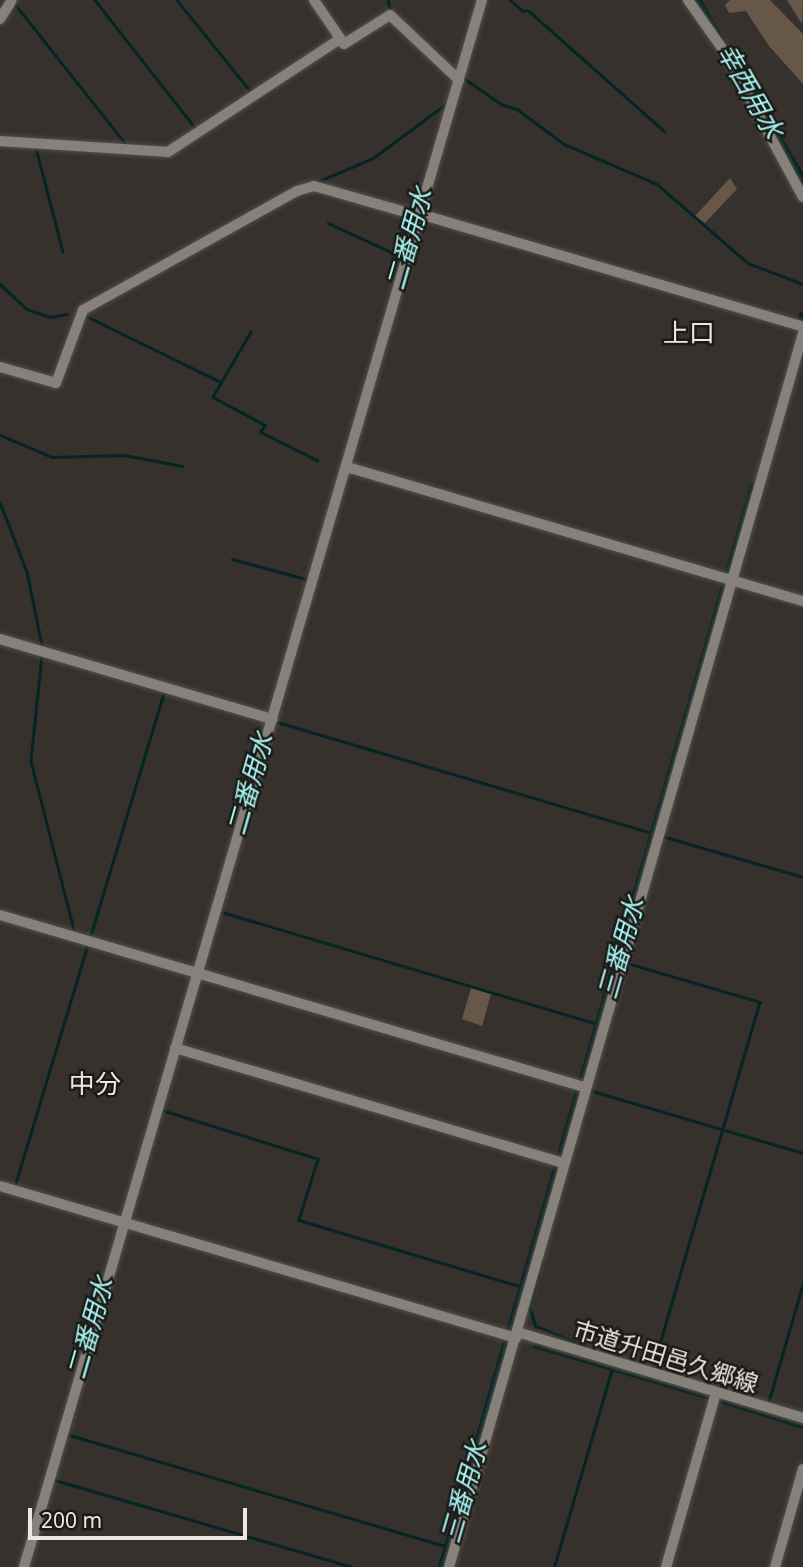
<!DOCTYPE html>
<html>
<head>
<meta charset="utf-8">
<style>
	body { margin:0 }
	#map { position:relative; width:803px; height:1567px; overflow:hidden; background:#36312c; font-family:"Noto Sans","Noto Sans JP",sans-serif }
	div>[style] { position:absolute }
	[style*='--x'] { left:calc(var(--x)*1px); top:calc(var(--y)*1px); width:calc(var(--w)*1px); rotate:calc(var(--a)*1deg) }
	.green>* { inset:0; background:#665749 }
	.stream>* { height:2.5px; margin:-1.25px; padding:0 1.25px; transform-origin:1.25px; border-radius:1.25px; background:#042525 }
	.canal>* { height:8px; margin:-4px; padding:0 4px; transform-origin:4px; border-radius:4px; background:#042525 }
	.roads { filter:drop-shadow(0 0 2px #534f4b) drop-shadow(0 0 2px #534f4b) }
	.minor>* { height:10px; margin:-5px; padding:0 5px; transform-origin:5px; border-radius:5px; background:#87817b }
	span { translate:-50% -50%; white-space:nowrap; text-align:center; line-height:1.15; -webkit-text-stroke:5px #1c1a17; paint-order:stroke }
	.street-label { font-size:24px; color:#ebe7e4 }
	.water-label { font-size:26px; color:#a6f5f5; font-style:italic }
	.neighbourhood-label { font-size:26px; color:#ebe7e4 }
	.scale { position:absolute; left:28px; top:1508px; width:219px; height:32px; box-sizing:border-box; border:4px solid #ebe7e4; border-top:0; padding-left:9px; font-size:21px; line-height:24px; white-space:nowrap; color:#ebe7e4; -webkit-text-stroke:5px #1c1a17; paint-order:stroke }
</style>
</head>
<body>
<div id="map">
	<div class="green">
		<i style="clip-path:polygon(730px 0,770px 0,803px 34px,803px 84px,769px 46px,746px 11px,729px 13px,725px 5px)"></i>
		<i style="clip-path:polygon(787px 0,803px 0,802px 24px)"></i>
		<i style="clip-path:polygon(730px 178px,737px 189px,705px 223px,695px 216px)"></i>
		<i style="clip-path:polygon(471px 988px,491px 994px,482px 1026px,462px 1019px)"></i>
	</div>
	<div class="stream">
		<i style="--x:95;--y:0;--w:165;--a:51.9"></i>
		<i style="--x:177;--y:0;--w:119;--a:51.1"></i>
		<i style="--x:388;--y:0;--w:13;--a:77"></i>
		<i style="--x:510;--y:0;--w:17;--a:40"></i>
		<i style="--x:523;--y:11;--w:6;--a:0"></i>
		<i style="--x:529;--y:11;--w:181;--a:41.6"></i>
		<i style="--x:15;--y:4;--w:179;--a:51.6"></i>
		<i style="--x:462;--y:77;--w:50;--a:34.3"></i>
		<i style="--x:503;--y:105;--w:15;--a:16"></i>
		<i style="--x:517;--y:109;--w:59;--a:36.7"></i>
		<i style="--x:564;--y:144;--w:101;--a:23.3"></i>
		<i style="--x:657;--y:184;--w:121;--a:41"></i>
		<i style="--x:748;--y:263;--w:59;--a:20.9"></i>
		<i style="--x:36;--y:148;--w:107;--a:75.4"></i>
		<i style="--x:317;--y:182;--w:61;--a:-23.2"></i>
		<i style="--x:373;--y:158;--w:96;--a:-36.5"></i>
		<i style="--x:328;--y:223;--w:84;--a:24.7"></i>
		<i style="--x:0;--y:284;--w:37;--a:43"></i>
		<i style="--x:27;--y:309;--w:24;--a:19"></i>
		<i style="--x:50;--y:317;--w:17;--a:-10"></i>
		<i style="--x:84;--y:315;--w:150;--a:26.1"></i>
		<i style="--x:251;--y:332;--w:75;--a:120.3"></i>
		<i style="--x:213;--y:397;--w:59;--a:28.3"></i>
		<i style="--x:265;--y:425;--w:8;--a:120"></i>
		<i style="--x:261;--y:432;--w:63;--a:26.6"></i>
		<i style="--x:0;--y:435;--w:56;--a:22.9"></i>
		<i style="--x:52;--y:457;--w:72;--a:-1.6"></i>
		<i style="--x:124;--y:455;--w:59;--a:10.7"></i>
		<i style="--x:0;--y:502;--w:75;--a:68.9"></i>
		<i style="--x:27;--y:572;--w:80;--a:78.4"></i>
		<i style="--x:232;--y:559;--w:81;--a:15.1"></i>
		<i style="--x:42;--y:656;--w:106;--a:96"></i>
		<i style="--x:31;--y:761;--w:178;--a:75.7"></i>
		<i style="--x:274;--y:721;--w:395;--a:16.5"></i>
		<i style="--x:662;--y:836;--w:147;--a:16.2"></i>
		<i style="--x:222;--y:912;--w:392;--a:16.6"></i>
		<i style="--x:90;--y:937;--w:256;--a:-73.2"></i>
		<i style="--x:627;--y:963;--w:139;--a:16.3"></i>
		<i style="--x:760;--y:1002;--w:382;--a:106.3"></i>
		<i style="--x:589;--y:1090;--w:223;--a:16.4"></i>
		<i style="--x:162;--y:1110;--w:164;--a:17.4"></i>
		<i style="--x:318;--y:1159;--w:64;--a:107.3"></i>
		<i style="--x:299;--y:1220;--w:234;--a:16.7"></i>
		<i style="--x:15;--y:1185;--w:253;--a:-73.2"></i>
		<i style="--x:542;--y:1261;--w:49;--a:104.3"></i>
		<i style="--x:530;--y:1308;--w:19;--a:72"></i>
		<i style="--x:536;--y:1326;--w:61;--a:22"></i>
		<i style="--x:534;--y:1346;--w:183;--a:16.5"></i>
		<i style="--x:716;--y:1400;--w:91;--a:17.2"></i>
		<i style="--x:769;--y:1400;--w:122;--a:-73.8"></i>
		<i style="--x:70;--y:1435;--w:394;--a:16.5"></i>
		<i style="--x:55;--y:1480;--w:309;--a:16.3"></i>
		<i style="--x:554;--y:1567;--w:206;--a:-73.7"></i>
	</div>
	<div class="canal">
		<i style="--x:697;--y:0;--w:210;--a:59.6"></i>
		<i style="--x:803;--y:318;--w:2;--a:-90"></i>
		<i style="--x:442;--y:1567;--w:1125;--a:-73.9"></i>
	</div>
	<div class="roads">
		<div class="minor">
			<i style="--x:314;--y:0;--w:53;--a:55.7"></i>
			<i style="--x:344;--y:44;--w:54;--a:-32.2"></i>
			<i style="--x:390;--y:15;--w:95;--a:43.3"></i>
			<i style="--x:688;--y:0;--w:62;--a:54.8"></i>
			<i style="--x:724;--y:51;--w:166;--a:61.6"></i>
			<i style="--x:0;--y:19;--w:22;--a:-58"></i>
			<i style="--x:0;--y:141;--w:168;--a:3.7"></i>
			<i style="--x:168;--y:152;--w:206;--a:-33.3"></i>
			<i style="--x:420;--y:214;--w:399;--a:16.4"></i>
			<i style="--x:0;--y:367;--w:58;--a:15.9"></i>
			<i style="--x:56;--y:383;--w:78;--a:-69.7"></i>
			<i style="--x:83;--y:310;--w:245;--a:-29.1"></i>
			<i style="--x:297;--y:191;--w:18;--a:-16"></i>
			<i style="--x:314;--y:186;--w:109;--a:15.9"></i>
			<i style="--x:347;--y:467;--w:475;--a:16.4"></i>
			<i style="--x:0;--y:639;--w:284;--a:16.4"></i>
			<i style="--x:0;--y:915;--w:609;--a:16.41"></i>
			<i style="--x:175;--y:1048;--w:405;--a:16.5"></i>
			<i style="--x:0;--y:1186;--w:538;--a:16.41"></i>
			<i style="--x:517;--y:1332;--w:299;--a:16.7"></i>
			<i style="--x:24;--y:1567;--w:1633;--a:-73.71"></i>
			<i style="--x:449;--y:1567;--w:1284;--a:-73.99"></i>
			<i style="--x:666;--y:1567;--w:181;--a:-74"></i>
			<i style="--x:775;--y:1567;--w:102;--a:-74.1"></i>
		</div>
	</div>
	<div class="street-label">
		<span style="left:666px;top:1356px;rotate:17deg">市道升田邑久郷線</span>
	</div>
	<div class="water-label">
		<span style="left:750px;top:91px;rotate:60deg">幸西用水</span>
		<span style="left:409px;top:239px;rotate:-74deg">二番用水</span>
		<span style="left:250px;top:784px;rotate:-74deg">二番用水</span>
		<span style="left:621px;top:948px;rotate:-74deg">三番用水</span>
		<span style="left:90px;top:1328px;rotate:-74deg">二番用水</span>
		<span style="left:464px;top:1492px;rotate:-74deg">三番用水</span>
	</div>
	<div class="neighbourhood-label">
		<span style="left:689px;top:333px">上口</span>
		<span style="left:95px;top:1084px">中分</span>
	</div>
	<div class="scale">200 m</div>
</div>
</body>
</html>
